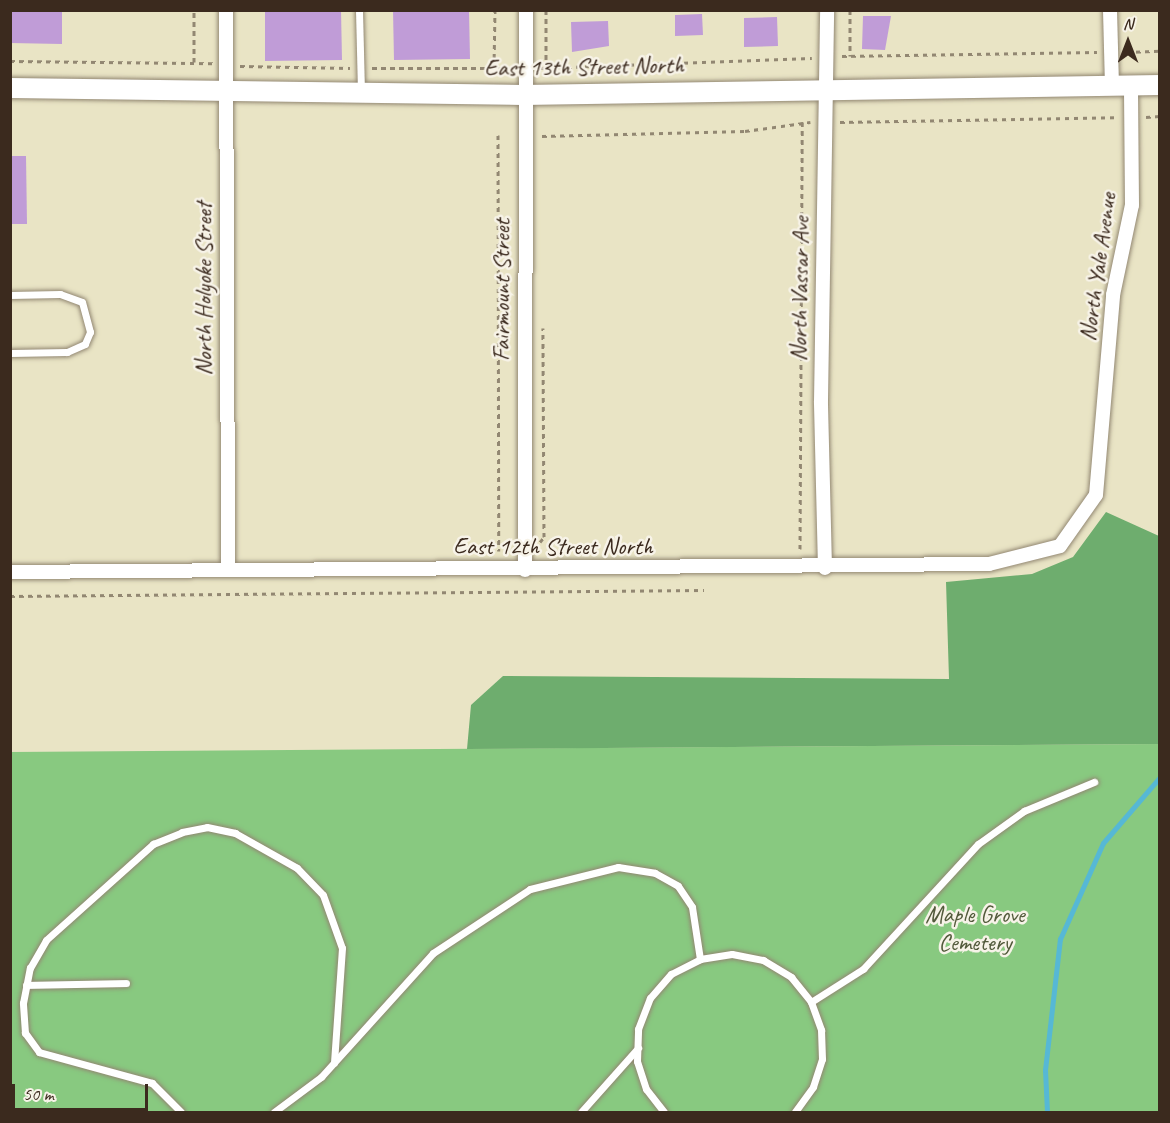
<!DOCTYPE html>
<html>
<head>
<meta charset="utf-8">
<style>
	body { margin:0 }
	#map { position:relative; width:1170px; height:1123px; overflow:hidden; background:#e9e4c5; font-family:Caveat,sans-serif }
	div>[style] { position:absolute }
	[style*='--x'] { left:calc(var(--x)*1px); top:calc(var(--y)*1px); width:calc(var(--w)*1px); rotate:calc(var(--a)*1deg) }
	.green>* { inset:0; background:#88c980 }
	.forest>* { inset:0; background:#6ead6e }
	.stream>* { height:5px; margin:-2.5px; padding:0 2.5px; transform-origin:2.5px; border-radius:2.5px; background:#56b8d5 }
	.building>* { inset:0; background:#c09cd7 }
	.path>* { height:3px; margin-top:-1.5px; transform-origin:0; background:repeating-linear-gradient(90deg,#928772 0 4.5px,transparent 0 9px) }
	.roads { filter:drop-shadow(0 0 2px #928772) drop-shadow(0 0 2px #928772) }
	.lane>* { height:7px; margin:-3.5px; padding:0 3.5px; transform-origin:3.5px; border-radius:3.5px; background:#fff }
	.street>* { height:14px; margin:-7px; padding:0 7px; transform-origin:7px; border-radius:7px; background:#fff }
	.secondary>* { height:20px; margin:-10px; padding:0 10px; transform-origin:10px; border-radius:10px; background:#fff }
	span { translate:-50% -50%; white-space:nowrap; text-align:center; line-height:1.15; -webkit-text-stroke:5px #f7f3e8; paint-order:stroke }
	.street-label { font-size:24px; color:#3b2a1e }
	.park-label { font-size:24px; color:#525a3b }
	.frame { position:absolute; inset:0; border:12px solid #3b2a1e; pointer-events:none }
	.north { position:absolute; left:1098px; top:12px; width:60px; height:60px; -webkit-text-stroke:4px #f7f3e8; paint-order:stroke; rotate:0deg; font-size:16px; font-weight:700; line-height:24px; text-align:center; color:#3b2a1e }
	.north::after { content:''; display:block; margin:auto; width:21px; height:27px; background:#3b2a1e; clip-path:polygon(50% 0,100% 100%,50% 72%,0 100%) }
	.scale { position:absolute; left:12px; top:1084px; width:136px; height:27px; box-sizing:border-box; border:3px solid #3b2a1e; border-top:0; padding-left:8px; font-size:18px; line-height:21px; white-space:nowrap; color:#3b2a1e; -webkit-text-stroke:4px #f7f3e8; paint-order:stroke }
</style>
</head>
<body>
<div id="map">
	<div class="green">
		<i style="clip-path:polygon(1159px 744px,1159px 1112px,11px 1112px,10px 752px)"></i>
	</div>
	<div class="forest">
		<i style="clip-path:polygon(1106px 512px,1159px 536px,1159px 744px,467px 749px,471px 705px,503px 676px,949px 679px,946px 582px,1032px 574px,1073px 557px)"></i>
	</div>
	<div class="stream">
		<i style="--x:1047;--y:1112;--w:42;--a:-92.7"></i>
		<i style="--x:1045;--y:1070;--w:132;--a:-83.5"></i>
		<i style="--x:1060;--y:939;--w:105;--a:-65.9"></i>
		<i style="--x:1103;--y:843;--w:87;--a:-49.2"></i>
	</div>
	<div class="building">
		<i style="clip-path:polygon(10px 10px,62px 10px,62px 44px,10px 43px)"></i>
		<i style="clip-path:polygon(265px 10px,341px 10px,342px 60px,265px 61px)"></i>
		<i style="clip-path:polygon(393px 10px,469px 10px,470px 59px,394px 60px)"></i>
		<i style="clip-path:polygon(702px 14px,703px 35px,675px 36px,675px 15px)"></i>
		<i style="clip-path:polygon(863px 16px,891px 16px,885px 50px,862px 49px)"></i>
		<i style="clip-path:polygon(777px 17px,778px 46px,744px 47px,744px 18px)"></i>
		<i style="clip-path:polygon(608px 21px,609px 46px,572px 52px,571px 22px)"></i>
		<i style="clip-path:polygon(10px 156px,26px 156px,27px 224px,10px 224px)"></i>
	</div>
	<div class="path">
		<i style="--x:546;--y:10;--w:58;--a:90"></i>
		<i style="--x:850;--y:10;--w:46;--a:90"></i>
		<i style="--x:1127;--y:52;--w:33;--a:-2"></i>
		<i style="--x:842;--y:56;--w:255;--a:-0.9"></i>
		<i style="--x:10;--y:61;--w:203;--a:0.6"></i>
		<i style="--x:194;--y:62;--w:52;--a:-90"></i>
		<i style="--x:240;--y:66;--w:110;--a:1"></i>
		<i style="--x:494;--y:67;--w:57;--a:-89"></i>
		<i style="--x:372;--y:68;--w:140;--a:0"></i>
		<i style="--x:540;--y:68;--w:272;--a:-2.1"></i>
		<i style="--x:1146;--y:117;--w:14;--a:-4"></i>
		<i style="--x:840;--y:122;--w:276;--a:-1"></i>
		<i style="--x:498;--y:135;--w:416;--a:89.9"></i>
		<i style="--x:542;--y:136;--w:203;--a:-1.4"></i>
		<i style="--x:745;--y:131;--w:66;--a:-7.9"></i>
		<i style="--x:540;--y:542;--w:6;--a:-51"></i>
		<i style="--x:544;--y:537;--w:209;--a:-90.3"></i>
		<i style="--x:800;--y:549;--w:427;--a:-89.7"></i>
		<i style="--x:10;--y:596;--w:694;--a:-0.5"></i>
	</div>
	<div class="roads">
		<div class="lane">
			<i style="--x:359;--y:10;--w:82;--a:88.6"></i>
			<i style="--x:10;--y:295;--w:50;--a:-1.1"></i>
			<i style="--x:60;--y:294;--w:23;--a:20"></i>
			<i style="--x:82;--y:302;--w:31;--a:75"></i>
			<i style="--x:90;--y:332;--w:13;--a:113"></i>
			<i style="--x:85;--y:344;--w:20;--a:156"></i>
			<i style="--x:67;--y:352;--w:57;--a:179"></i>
			<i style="--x:26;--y:985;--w:100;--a:-1.1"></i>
			<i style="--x:811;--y:1002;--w:62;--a:-32.4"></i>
			<i style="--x:863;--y:969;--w:170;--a:-47.4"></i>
			<i style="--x:978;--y:844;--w:57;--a:-35.7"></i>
			<i style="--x:1024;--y:811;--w:76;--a:-22.5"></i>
			<i style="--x:181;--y:1112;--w:41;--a:-135"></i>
			<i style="--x:152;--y:1083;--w:117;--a:-164.7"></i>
			<i style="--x:39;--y:1052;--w:24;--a:-126"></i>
			<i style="--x:25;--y:1033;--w:30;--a:-94"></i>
			<i style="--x:23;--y:1003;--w:36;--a:-79"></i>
			<i style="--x:30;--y:968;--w:32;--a:-60"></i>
			<i style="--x:46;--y:940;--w:144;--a:-41.9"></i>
			<i style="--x:153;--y:844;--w:31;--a:-22"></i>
			<i style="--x:182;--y:832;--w:25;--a:-11"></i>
			<i style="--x:207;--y:827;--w:29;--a:12"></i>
			<i style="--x:235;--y:833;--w:71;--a:29.4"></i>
			<i style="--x:297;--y:868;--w:37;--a:46"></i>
			<i style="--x:323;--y:895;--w:56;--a:70.3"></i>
			<i style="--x:342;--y:948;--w:115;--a:94"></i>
			<i style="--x:274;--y:1112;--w:59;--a:-36.7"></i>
			<i style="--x:321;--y:1077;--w:167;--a:-47.9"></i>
			<i style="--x:433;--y:953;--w:116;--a:-33.4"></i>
			<i style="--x:530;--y:889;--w:91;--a:-14"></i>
			<i style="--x:618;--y:867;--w:37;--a:9"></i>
			<i style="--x:655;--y:873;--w:26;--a:29"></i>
			<i style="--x:678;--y:886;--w:25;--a:56"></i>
			<i style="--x:692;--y:907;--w:53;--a:81.3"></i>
			<i style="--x:581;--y:1112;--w:86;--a:-48.3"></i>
			<i style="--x:664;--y:1112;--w:29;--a:-128"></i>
			<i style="--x:646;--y:1089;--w:29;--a:-108"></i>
			<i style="--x:637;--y:1061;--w:32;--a:-88"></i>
			<i style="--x:638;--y:1029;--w:33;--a:-69"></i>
			<i style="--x:650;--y:998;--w:32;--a:-49"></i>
			<i style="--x:671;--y:974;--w:33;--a:-27"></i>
			<i style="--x:700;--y:959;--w:32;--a:-9"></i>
			<i style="--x:732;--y:954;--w:32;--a:11"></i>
			<i style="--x:763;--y:960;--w:33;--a:31"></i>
			<i style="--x:791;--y:977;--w:32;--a:51"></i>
			<i style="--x:811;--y:1002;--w:30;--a:70"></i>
			<i style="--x:821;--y:1030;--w:29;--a:88"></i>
			<i style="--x:822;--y:1059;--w:29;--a:108"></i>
			<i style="--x:813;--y:1087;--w:31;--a:126"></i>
		</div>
		<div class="street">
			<i style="--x:226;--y:10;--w:558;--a:89.79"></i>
			<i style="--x:1110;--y:10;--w:75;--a:88.5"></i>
			<i style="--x:825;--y:568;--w:167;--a:-91.4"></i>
			<i style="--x:821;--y:401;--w:391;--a:-89.1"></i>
			<i style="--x:525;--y:570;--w:560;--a:-89.9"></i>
			<i style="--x:10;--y:572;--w:979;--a:-0.47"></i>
			<i style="--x:989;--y:564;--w:73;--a:-14.2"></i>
			<i style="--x:1060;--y:546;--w:62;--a:-54.8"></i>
			<i style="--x:1096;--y:495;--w:201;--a:-85.1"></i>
			<i style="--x:1113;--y:295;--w:92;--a:-78.1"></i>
			<i style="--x:1132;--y:205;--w:120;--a:-90.5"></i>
		</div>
		<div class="secondary">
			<i style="--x:10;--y:88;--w:513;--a:0.78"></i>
			<i style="--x:523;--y:95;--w:637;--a:-0.9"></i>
		</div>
	</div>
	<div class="street-label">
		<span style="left:584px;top:67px;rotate:-1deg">East 13th Street North</span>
		<span style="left:1098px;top:267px;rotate:-82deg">North Yale Avenue</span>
		<span style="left:204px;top:289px;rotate:-90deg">North Holyoke Street</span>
		<span style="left:800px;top:289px;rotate:-89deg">North Vassar Ave</span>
		<span style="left:502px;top:290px;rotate:-90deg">Fairmount Street</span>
		<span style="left:553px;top:547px">East 12th Street North</span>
	</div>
	<div class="park-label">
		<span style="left:975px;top:929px">Maple Grove<br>Cemetery</span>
	</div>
	<div class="frame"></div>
	<div class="north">N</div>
	<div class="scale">50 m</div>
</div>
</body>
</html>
